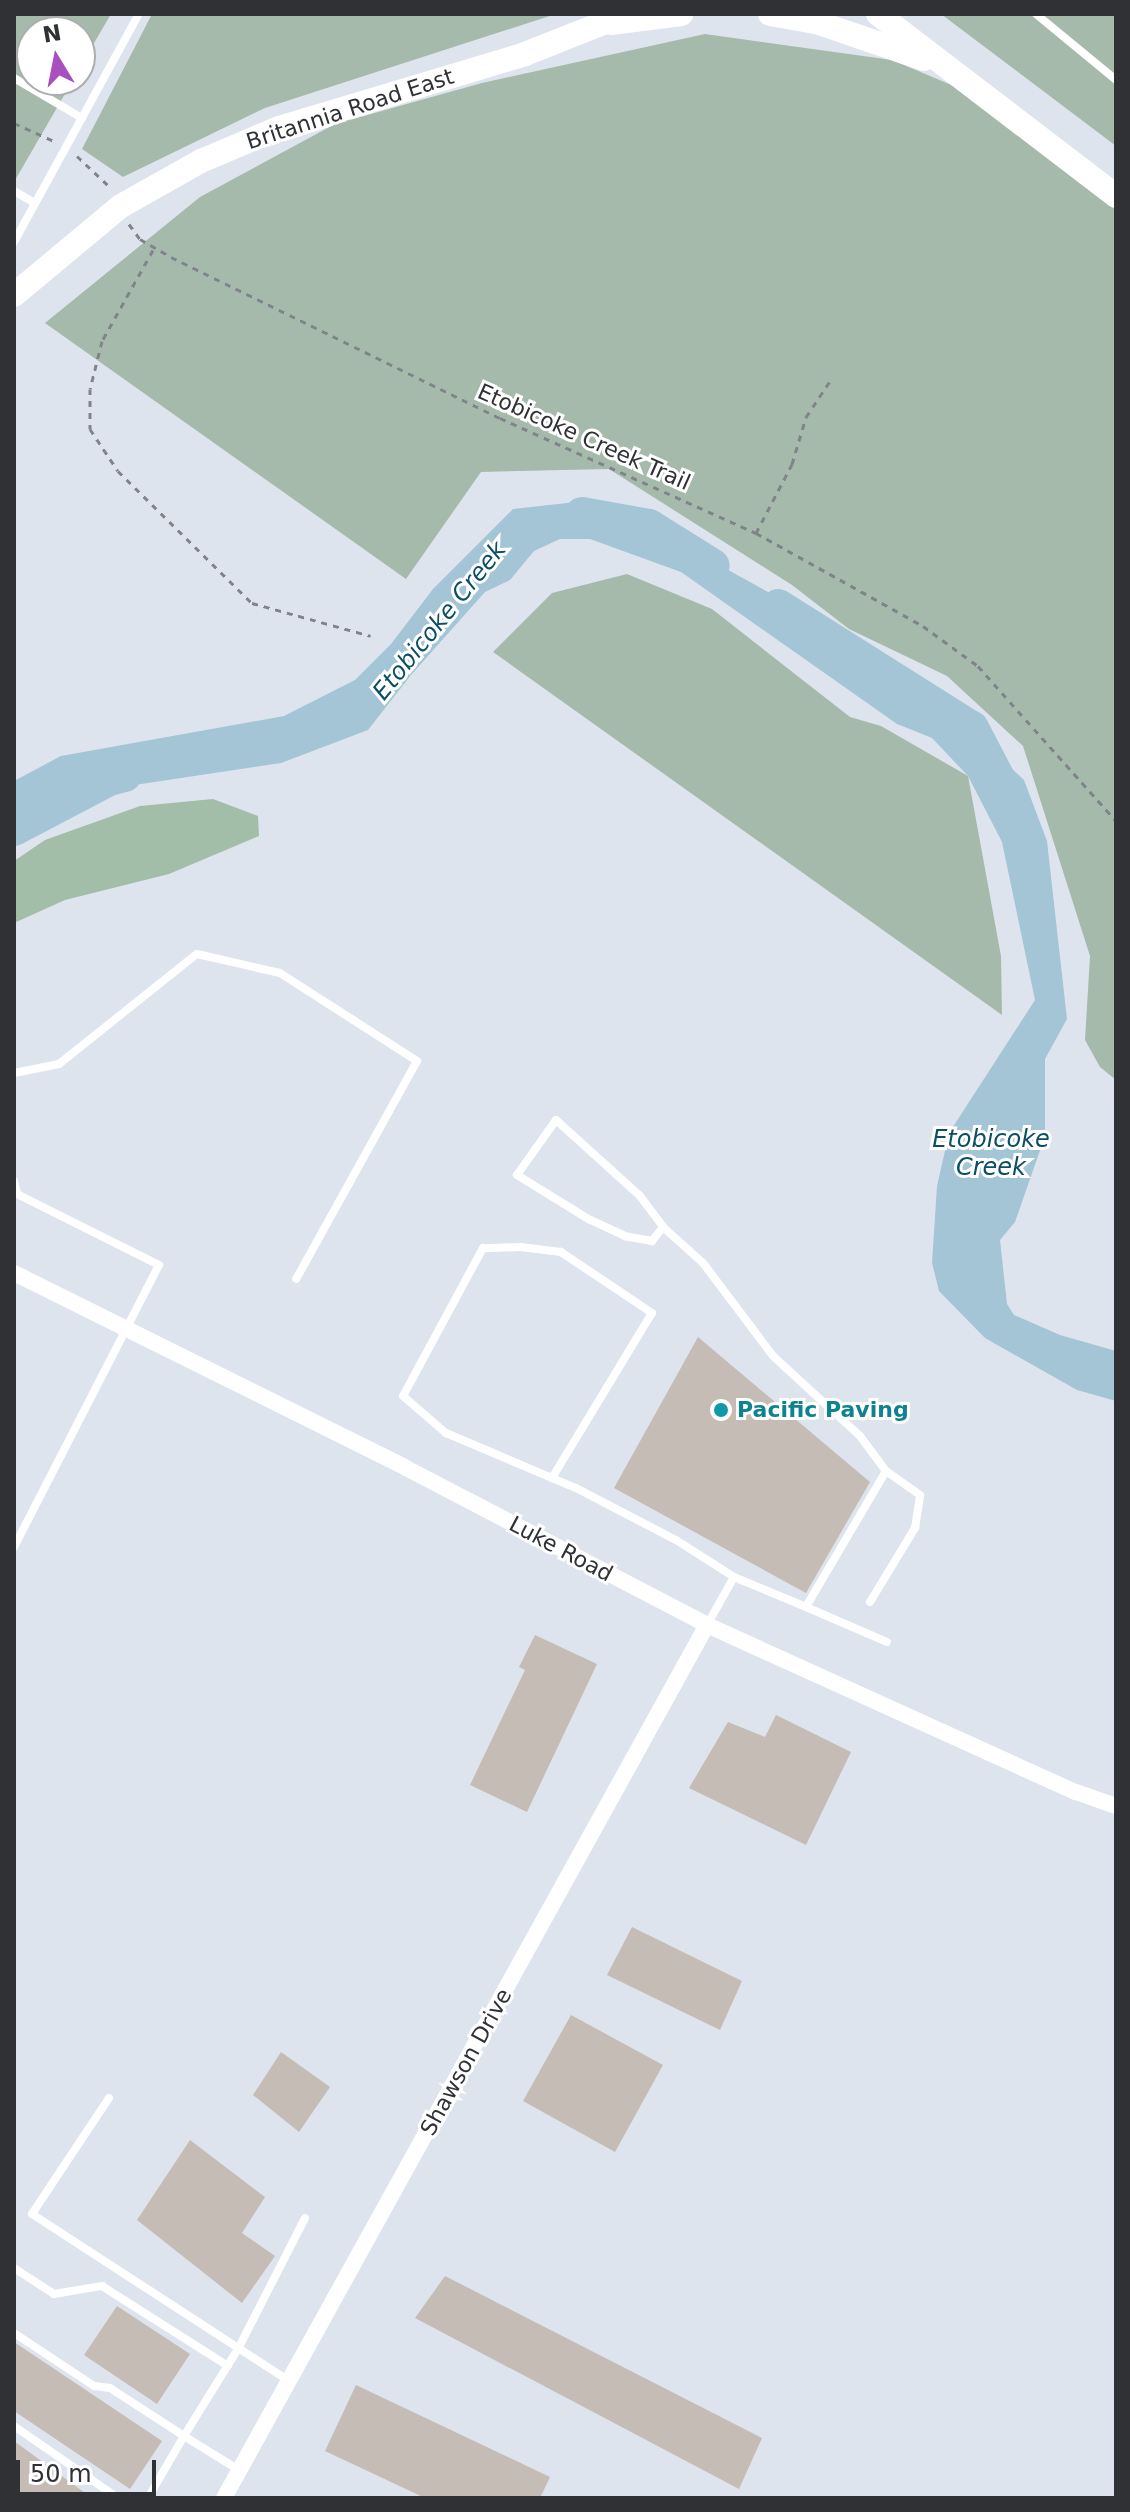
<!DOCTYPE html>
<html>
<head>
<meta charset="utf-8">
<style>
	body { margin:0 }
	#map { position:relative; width:1130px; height:2512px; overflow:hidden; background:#dee4ed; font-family:"DejaVu Sans",sans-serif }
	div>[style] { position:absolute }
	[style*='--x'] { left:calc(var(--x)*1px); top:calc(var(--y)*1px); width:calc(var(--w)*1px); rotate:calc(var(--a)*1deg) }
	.green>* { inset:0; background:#a5baaa }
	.forest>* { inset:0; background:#a2bea9 }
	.water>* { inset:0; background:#a4c5d5 }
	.river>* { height:34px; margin:-17px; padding:0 17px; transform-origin:17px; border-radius:17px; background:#a4c5d5 }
	.building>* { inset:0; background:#c5bcb5 }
	.path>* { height:3px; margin-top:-1.5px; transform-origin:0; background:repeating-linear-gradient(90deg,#80848a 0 6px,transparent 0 12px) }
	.lane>* { height:8px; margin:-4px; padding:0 4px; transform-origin:4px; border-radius:4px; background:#fff }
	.street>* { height:16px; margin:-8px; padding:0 8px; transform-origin:8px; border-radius:8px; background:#fff }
	.secondary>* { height:24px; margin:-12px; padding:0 12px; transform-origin:12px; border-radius:12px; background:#fff }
	.dots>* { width:22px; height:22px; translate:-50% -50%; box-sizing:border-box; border:4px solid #fff; border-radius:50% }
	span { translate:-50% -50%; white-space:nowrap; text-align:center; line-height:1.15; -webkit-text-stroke:6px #fff; paint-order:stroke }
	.street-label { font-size:22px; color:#2f3135 }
	.culture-label { font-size:22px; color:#0d838f; font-weight:700 }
	.left { translate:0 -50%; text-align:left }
	.water-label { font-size:24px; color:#0c4e65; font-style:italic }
	.frame { position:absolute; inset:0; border:16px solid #2f3135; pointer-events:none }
	.north { position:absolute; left:16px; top:16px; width:80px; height:80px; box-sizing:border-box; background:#fff; border:2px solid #acadae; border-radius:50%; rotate:350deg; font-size:22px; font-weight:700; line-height:32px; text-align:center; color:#2f3135 }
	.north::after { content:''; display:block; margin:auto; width:28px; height:36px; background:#a850bd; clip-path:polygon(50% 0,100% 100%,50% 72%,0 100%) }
	.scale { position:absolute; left:16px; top:2460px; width:140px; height:36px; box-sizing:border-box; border:4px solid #2f3135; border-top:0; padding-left:10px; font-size:24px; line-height:28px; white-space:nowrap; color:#2f3135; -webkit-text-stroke:6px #fff; paint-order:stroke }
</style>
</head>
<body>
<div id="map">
	<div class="green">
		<i style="clip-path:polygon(14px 14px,111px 14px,80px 67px,80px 32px,32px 32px,32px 80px,73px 80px,14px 182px)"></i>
		<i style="clip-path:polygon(152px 14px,556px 14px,265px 108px,123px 177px,82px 149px)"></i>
		<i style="clip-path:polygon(941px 14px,1116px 14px,1116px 146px)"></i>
		<i style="clip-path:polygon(705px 34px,892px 60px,999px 105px,1116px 196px,1116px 1080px,1100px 1067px,1085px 1040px,1090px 956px,1023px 746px,947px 676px,849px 629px,792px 585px,609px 469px,481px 472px,406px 579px,45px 323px,200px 197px,335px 124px,482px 83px)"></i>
		<i style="clip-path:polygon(627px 574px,712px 609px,850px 717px,881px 726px,968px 776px,1001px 956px,1002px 1015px,493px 652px,552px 593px)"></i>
	</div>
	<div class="forest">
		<i style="clip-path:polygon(213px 799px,258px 816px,259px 836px,169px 874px,65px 900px,14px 923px,14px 861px,45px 840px,140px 806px)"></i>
	</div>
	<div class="water">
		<i style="clip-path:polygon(576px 502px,683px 545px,768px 592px,865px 670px,953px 714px,1024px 780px,1047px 841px,1067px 1019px,1045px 1059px,1045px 1136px,1015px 1222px,1000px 1240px,1007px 1304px,1014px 1315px,1060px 1335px,1116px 1351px,1116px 1401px,1077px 1390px,985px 1338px,939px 1291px,932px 1263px,937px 1186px,949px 1133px,1035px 1000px,1002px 842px,968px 776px,932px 738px,897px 724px,681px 572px,590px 539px,560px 539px,534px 551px,510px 580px,485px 592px,411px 675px,368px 730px,281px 763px,81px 793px,58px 811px,14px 826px,14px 781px,61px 756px,284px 716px,355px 680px,391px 644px,433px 589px,513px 509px)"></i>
	</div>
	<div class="river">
		<i style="--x:582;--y:514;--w:68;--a:10.2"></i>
		<i style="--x:649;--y:526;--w:75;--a:32"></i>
		<i style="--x:778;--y:606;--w:229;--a:32.2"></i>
		<i style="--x:972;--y:728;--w:54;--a:62.5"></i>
		<i style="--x:14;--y:829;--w:107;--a:-27.8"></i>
		<i style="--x:109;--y:779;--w:16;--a:-14"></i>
	</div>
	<div class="building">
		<i style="clip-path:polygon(698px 1337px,870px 1482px,806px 1593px,614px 1488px)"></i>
		<i style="clip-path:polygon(535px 1635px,597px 1664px,527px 1812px,470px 1785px,525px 1670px,519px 1667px)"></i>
		<i style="clip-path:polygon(776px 1715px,851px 1752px,806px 1845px,689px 1788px,728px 1722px,765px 1737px)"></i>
		<i style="clip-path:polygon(632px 1927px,742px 1981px,720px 2030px,607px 1975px)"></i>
		<i style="clip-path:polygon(571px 2015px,663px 2065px,615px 2152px,523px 2101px)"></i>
		<i style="clip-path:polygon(281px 2052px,330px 2087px,299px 2132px,253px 2095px)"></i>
		<i style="clip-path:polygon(190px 2140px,265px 2197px,242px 2233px,275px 2256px,242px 2303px,137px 2220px)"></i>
		<i style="clip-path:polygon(445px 2276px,762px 2438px,739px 2489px,415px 2318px)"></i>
		<i style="clip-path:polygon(117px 2306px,190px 2354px,157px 2404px,84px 2355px)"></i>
		<i style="clip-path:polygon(14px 2342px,162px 2441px,130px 2489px,14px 2411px)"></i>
		<i style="clip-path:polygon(356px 2385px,550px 2477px,540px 2498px,425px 2498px,325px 2451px)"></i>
		<i style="clip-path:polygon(14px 2441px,92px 2498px,14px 2498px)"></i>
	</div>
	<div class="path">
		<i style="--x:14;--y:123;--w:44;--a:24.2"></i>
		<i style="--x:77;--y:156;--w:48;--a:43.3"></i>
		<i style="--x:129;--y:224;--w:19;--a:54"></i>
		<i style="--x:140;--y:239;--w:36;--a:30"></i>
		<i style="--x:171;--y:257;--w:366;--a:26.1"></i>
		<i style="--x:500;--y:418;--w:281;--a:24.2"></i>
		<i style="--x:756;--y:533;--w:191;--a:29.1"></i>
		<i style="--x:923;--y:626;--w:68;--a:36"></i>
		<i style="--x:978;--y:666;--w:208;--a:48.3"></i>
		<i style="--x:153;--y:250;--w:104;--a:119.3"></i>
		<i style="--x:102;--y:341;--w:49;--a:104"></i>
		<i style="--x:90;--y:389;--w:40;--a:90"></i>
		<i style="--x:90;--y:429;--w:50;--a:56.3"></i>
		<i style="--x:118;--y:471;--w:188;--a:44.6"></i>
		<i style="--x:252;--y:603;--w:123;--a:15.5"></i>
		<i style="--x:756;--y:533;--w:78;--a:-62.4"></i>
		<i style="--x:792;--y:464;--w:49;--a:-73.4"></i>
		<i style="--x:806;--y:417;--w:43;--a:-56.3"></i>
	</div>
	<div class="lane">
		<i style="--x:1036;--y:14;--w:104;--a:39.5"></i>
		<i style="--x:14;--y:78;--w:79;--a:30.5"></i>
		<i style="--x:14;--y:191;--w:24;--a:30"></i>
		<i style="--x:14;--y:242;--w:260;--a:-61.3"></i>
		<i style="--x:14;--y:1073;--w:46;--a:-11.3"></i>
		<i style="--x:59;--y:1064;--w:176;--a:-38.6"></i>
		<i style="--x:197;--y:954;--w:85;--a:12.9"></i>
		<i style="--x:280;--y:973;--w:163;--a:32.7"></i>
		<i style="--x:417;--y:1061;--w:249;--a:119"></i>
		<i style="--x:14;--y:1181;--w:13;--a:77"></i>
		<i style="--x:17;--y:1194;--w:159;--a:26.6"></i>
		<i style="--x:159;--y:1265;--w:317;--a:117.2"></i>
		<i style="--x:663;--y:1227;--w:18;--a:128"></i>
		<i style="--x:652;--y:1241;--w:27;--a:-170"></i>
		<i style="--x:625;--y:1236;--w:38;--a:-155"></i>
		<i style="--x:590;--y:1220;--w:86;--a:-148.3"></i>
		<i style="--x:517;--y:1175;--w:67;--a:-54.7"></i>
		<i style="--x:556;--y:1120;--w:113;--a:42.1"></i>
		<i style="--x:640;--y:1196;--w:39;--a:53"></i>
		<i style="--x:663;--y:1227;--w:54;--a:42"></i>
		<i style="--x:703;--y:1263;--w:116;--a:53"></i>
		<i style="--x:773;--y:1356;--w:118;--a:42.6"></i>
		<i style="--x:860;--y:1436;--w:44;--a:53.4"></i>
		<i style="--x:886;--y:1471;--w:158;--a:120.5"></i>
		<i style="--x:806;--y:1607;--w:78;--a:-157.4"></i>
		<i style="--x:734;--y:1577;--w:55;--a:119.4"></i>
		<i style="--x:552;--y:1478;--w:193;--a:-58.8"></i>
		<i style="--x:652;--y:1313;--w:110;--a:-146.2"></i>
		<i style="--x:561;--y:1252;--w:41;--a:-173"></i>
		<i style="--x:520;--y:1247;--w:37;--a:178"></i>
		<i style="--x:483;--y:1248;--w:168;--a:118.4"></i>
		<i style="--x:403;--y:1396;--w:57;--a:40.7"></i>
		<i style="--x:446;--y:1433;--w:115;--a:23"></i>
		<i style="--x:552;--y:1478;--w:26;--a:23"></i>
		<i style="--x:576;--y:1488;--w:113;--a:27.5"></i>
		<i style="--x:676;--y:1540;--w:69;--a:32.5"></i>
		<i style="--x:870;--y:1602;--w:87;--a:-58.7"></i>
		<i style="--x:915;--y:1528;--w:33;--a:-81"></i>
		<i style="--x:920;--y:1495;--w:42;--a:-144.8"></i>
		<i style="--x:806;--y:1607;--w:88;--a:23.4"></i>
		<i style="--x:109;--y:2098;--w:139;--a:123.6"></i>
		<i style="--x:32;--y:2214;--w:306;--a:33"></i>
		<i style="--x:14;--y:2268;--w:48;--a:33"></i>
		<i style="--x:54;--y:2294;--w:49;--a:-9.5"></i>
		<i style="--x:102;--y:2286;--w:149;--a:32.4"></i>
		<i style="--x:14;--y:2333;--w:96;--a:33.5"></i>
		<i style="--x:94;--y:2386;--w:16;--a:7"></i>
		<i style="--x:110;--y:2388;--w:88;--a:33"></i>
		<i style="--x:184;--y:2436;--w:72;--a:120.1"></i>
		<i style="--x:14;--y:2426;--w:126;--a:34.7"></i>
		<i style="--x:239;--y:2470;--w:65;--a:-148.3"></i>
		<i style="--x:184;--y:2436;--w:102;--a:-58.2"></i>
		<i style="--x:238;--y:2349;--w:147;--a:-62.9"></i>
	</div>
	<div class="street">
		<i style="--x:14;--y:1273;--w:438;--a:26.4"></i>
		<i style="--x:406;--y:1468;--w:339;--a:27.5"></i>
		<i style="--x:707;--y:1625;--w:405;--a:24.4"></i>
		<i style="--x:1076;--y:1792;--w:42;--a:19.3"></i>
		<i style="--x:224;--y:2498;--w:998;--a:-61.05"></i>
	</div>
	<div class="secondary">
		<i style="--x:770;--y:14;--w:47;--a:9.9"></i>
		<i style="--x:816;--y:22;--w:114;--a:18.9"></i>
		<i style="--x:878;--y:14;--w:300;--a:37.4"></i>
		<i style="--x:611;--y:23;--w:71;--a:-7.3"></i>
		<i style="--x:14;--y:295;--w:139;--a:-39.8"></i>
		<i style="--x:121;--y:206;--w:92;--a:-29.4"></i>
		<i style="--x:201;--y:161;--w:85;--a:-22.9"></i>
		<i style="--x:279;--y:128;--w:257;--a:-16.7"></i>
		<i style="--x:525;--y:54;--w:109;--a:-21.6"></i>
	</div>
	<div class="dots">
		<i style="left:721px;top:1410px;background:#0f9aa8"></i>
	</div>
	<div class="street-label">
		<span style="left:350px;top:109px;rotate:-18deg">Britannia Road East</span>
		<span style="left:584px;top:437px;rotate:24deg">Etobicoke Creek Trail</span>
		<span style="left:561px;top:1549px;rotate:28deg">Luke Road</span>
		<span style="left:466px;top:2062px;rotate:-61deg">Shawson Drive</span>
	</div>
	<div class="culture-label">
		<span class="left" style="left:737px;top:1410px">Pacific Paving</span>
	</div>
	<div class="water-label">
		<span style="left:440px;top:621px;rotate:-51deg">Etobicoke Creek</span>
		<span style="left:991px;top:1154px">Etobicoke<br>Creek</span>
	</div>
	<div class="frame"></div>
	<div class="north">N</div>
	<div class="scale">50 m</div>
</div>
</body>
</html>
